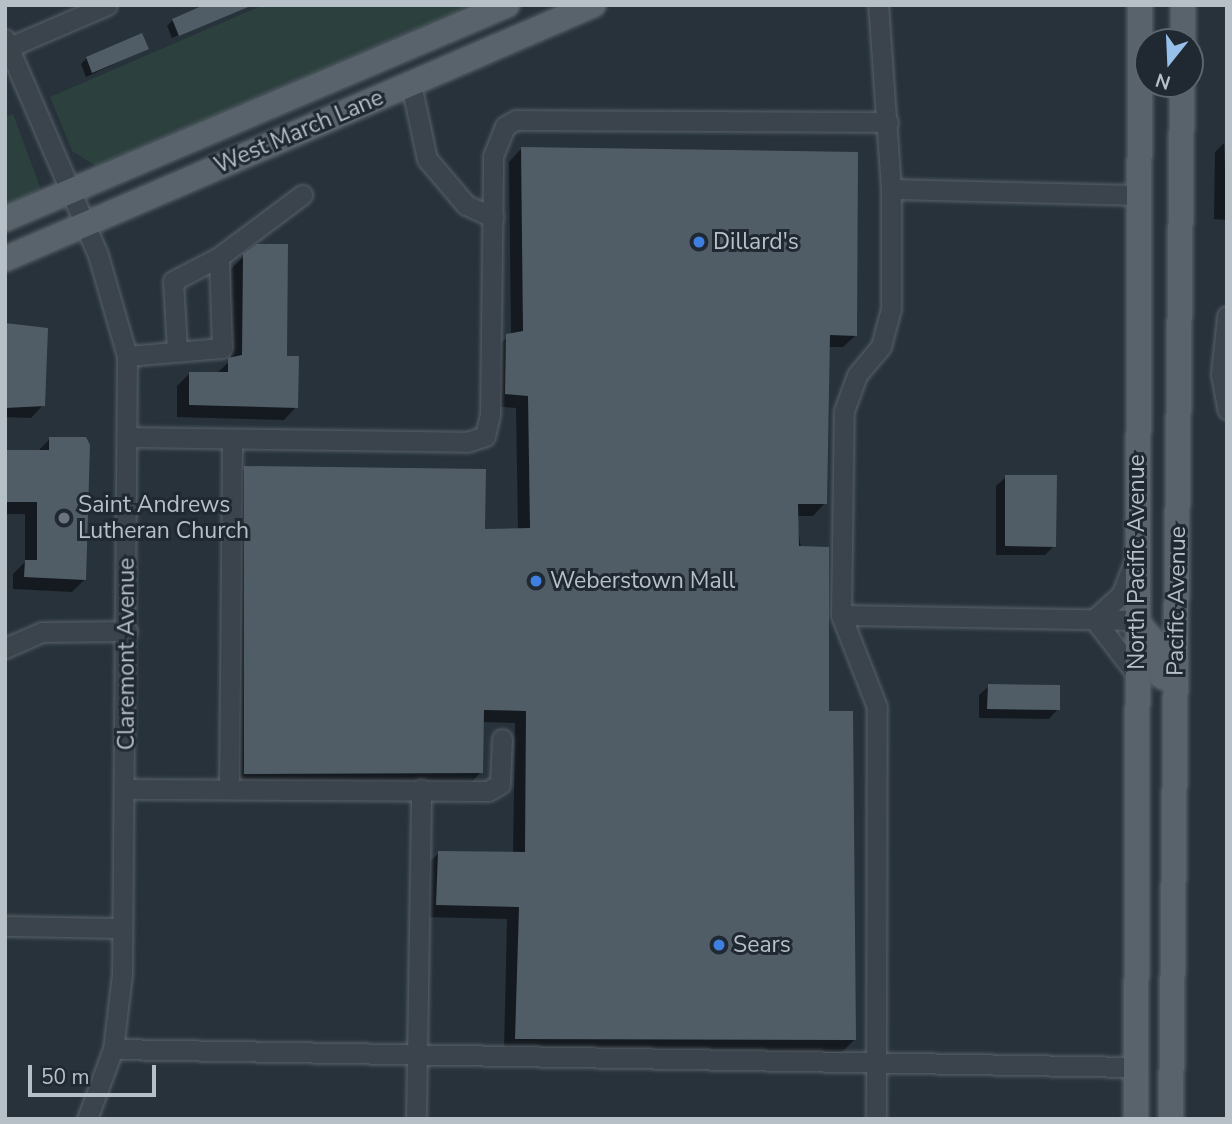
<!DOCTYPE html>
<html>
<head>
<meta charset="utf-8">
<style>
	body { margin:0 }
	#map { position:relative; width:1232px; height:1124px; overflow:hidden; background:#27323b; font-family:"Nunito Sans",sans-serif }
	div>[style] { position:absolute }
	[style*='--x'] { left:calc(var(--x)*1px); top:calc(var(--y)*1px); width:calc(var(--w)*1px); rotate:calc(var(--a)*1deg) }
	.green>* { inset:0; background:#2c403e }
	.shadow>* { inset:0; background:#0007 }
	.building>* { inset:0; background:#505d67 }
	.roads { filter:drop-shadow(0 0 2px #59626a) drop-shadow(0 0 2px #59626a) }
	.minor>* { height:19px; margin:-9.5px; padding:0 9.5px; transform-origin:9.5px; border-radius:9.5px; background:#3b444c }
	.major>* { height:24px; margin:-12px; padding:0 12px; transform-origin:12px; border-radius:12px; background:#59636c }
	.dots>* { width:19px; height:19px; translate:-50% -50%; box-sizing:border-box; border:4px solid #202931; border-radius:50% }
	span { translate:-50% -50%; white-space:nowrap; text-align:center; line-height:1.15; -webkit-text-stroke:6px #202931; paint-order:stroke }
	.street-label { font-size:23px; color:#b7bfc7 }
	.poi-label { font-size:23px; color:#b7bfc7 }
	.left { translate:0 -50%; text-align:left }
	.frame { position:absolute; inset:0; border:7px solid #b7bfc7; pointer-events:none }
	.north { position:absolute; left:1134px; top:28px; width:70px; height:70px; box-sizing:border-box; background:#202931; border:2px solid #5c656d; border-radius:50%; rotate:198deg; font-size:19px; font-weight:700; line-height:28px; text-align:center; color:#b7bfc7 }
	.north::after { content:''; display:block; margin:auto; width:24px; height:32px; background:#97c1eb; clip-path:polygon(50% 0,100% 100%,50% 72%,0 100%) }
	.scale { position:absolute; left:28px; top:1065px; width:128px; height:32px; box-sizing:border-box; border:4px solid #b7bfc7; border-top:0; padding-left:9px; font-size:21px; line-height:24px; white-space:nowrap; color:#b7bfc7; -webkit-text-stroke:5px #202931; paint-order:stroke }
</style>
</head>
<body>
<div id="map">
	<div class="green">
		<i style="clip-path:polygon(263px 5px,472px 5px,96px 166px,72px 151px,50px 97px)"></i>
		<i style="clip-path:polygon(13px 114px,41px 189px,5px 206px,5px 117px)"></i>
	</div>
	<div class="shadow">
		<i style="clip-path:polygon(246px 5px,172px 38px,167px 26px,173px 20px)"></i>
		<i style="clip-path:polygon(147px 49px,86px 77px,81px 64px,87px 58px)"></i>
		<i style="clip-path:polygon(1224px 143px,1227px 220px,1214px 219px,1215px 152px)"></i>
		<i style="clip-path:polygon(521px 149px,856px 335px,843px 347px,828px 347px,825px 503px,813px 516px,796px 516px,827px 713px,855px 1039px,842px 1052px,504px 1051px,507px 919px,425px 917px,426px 865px,439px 853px,513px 854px,515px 723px,482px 722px,481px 772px,469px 785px,232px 786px,232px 481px,245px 468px,483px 530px,518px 530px,516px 408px,493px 406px,494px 348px,511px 335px,509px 162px)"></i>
		<i style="clip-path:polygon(244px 256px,286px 357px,296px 407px,284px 420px,177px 417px,177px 386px,190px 373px,216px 374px,231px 360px,231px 269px)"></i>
		<i style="clip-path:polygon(5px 325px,43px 405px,31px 418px,5px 417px)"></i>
		<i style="clip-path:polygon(50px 439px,85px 579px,72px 592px,13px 589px,13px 574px,25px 562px,25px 514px,5px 514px,5px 452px,37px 452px)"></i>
		<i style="clip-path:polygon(1006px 477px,1054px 546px,1045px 555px,996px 555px,996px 486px)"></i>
		<i style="clip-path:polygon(989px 686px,1058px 709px,1049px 719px,979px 718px,979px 695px)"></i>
	</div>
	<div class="building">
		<i style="clip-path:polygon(204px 5px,253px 5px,179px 36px,172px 19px)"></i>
		<i style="clip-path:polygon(142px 33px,149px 49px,92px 73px,86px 57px)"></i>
		<i style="clip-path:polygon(521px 147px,858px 152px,857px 336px,830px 335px,827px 504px,798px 504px,799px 546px,829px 547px,829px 711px,853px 711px,856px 1040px,515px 1039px,519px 907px,436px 905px,438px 851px,525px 852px,526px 711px,484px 710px,483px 773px,244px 774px,244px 466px,486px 469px,485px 529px,530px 528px,528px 396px,505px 394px,506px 334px,523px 331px)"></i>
		<i style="clip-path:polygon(257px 244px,288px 244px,287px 356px,299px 356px,298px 408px,189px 405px,189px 372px,228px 372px,228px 358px,242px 355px,243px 254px)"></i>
		<i style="clip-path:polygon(5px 323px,48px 328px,45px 406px,5px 408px)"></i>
		<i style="clip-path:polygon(49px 437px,86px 437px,90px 445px,86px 580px,24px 577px,25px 560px,37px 560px,37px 502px,5px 502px,5px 450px,49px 450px)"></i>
		<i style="clip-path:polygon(1005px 475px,1057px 475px,1056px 547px,1005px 546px)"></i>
		<i style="clip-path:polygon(988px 684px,1060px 685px,1060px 710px,987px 709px)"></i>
	</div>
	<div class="roads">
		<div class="minor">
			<i style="--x:5;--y:39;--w:235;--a:66.7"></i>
			<i style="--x:98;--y:255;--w:105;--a:74"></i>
			<i style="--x:127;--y:356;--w:618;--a:90.46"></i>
			<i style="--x:122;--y:974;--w:76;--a:96.8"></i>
			<i style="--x:113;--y:1049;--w:75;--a:110.4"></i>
			<i style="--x:5;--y:49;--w:111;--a:-23.3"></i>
			<i style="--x:411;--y:84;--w:77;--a:78"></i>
			<i style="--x:427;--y:159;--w:60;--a:49.7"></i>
			<i style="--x:466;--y:205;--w:30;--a:24"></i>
			<i style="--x:891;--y:189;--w:248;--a:1.4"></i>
			<i style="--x:1227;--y:316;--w:58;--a:95.9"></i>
			<i style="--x:1221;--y:374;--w:36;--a:80"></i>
			<i style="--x:177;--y:350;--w:69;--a:-93.3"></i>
			<i style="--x:173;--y:281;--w:52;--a:-27.6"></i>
			<i style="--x:127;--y:356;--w:95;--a:-4.8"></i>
			<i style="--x:222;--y:348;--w:91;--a:-91.9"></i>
			<i style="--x:219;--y:257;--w:104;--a:-36.8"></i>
			<i style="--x:127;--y:437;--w:340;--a:0.8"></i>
			<i style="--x:467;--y:442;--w:19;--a:-18"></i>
			<i style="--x:485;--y:436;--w:22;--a:-77"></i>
			<i style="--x:490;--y:415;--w:259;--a:-89.3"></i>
			<i style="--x:493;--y:156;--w:32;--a:-68"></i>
			<i style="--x:505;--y:126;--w:13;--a:-29"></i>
			<i style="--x:516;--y:120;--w:372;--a:0.3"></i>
			<i style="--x:1134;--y:562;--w:34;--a:111"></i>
			<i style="--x:1122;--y:594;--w:38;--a:138"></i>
			<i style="--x:1094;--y:619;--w:71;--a:52.5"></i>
			<i style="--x:841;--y:615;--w:295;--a:1"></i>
			<i style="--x:5;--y:648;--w:40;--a:-23.4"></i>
			<i style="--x:42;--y:632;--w:85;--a:-0.7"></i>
			<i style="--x:127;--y:789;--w:361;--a:0.3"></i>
			<i style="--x:488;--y:791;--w:14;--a:-30"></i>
			<i style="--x:500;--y:784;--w:45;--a:-87.5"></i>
			<i style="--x:229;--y:789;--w:350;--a:-89.5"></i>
			<i style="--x:5;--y:926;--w:117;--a:1"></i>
			<i style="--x:113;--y:1049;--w:1024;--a:1.01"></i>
			<i style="--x:416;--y:1119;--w:330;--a:-89.1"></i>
			<i style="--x:876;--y:1119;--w:412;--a:-89.9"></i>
			<i style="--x:877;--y:707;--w:99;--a:-111.4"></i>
			<i style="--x:841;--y:615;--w:204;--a:-89.2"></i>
			<i style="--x:844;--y:411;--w:38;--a:-70"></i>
			<i style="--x:857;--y:375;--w:38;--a:-50"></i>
			<i style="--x:881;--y:346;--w:39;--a:-75"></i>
			<i style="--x:891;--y:308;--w:119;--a:-90"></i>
			<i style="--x:891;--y:189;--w:184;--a:-94"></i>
		</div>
		<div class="major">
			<i style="--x:1183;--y:42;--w:37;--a:-90"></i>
			<i style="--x:5;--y:219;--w:546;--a:-23.09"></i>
			<i style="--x:5;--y:259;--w:641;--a:-23.36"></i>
			<i style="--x:1136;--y:620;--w:41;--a:50.9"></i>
			<i style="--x:1162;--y:652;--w:25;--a:88"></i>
			<i style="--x:1136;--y:1119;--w:1114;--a:-89.79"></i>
			<i style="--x:1171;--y:1119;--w:1035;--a:-89.39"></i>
		</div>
	</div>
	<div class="dots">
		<i style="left:699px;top:242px;background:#3f7fe0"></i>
		<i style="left:64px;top:518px;background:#6b7280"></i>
		<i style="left:536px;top:581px;background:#3f7fe0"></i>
		<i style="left:719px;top:945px;background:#3f7fe0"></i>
	</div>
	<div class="street-label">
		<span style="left:299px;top:132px;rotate:-23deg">West March Lane</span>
		<span style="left:1137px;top:562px;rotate:-90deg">North Pacific Avenue</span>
		<span style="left:1177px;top:601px;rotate:-89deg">Pacific Avenue</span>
		<span style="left:127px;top:654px;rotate:-90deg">Claremont Avenue</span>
	</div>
	<div class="poi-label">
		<span class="left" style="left:713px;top:242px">Dillard's</span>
		<span class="left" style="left:78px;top:518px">Saint Andrews<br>Lutheran Church</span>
		<span class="left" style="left:550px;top:581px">Weberstown Mall</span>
		<span class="left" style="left:733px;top:945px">Sears</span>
	</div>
	<div class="frame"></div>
	<div class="north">N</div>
	<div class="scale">50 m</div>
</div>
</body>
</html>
